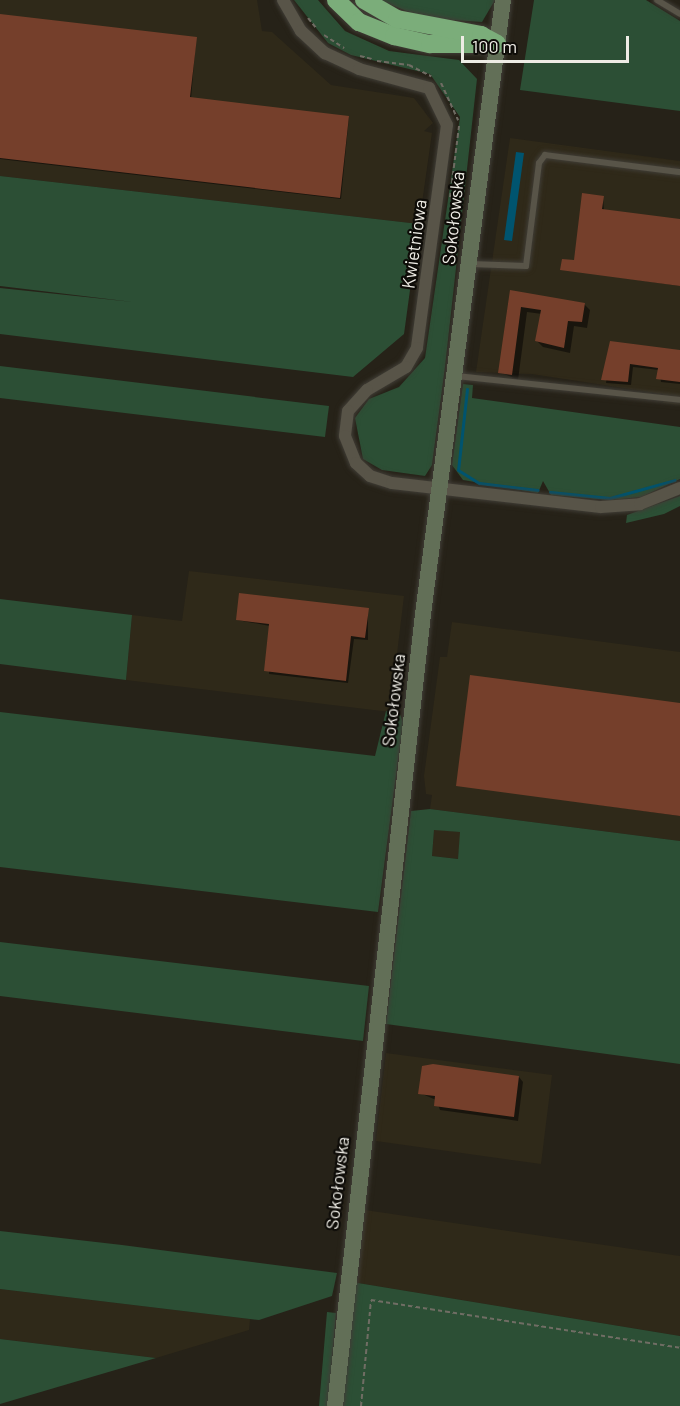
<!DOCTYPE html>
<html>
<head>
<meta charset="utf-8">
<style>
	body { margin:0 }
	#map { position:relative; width:680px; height:1406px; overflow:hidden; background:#262218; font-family:Barlow,sans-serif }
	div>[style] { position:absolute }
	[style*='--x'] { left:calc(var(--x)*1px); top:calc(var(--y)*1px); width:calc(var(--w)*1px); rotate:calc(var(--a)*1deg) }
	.built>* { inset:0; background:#2f2919 }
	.green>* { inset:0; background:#2c4f35 }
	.water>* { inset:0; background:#00546f }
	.shadow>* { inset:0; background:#0007 }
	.stream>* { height:3px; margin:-1.5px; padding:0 1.5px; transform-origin:1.5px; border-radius:1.5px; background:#00546f }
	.building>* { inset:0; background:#753f2b }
	.path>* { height:2px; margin-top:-1px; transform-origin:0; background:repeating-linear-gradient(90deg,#706d64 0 4.5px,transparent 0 7.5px) }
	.roads { filter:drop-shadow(0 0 2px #403d36) drop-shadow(0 0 2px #403d36) }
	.lane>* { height:6px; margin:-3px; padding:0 3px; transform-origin:3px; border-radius:3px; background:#585448 }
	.street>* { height:12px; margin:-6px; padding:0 6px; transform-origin:6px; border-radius:6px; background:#585448 }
	.secondary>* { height:16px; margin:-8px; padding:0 8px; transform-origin:8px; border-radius:8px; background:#626f57 }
	.highway>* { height:18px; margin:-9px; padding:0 9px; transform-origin:9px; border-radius:9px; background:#7bad7a }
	span { translate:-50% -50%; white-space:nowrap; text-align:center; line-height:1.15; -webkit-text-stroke:4.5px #0e0c08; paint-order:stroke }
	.street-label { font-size:18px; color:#eeece5 }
	.scale { position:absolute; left:461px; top:36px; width:168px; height:27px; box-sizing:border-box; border:3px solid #eeece5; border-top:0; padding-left:8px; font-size:18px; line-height:21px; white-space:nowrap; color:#eeece5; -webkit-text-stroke:4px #0e0c08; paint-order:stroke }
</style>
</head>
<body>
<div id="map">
	<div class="built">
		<i style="clip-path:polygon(0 0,257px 0,262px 31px,272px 32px,331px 85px,414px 98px,433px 123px,424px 131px,432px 133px,419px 224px,0 176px)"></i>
		<i style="clip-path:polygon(510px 138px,680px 161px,680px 405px,663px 403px,663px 394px,532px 374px,476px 372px)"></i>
		<i style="clip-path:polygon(189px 571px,404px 596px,390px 712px,126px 680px,132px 615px,182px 621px)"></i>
		<i style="clip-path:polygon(452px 622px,680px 652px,680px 841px,430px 809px,432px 795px,426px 794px,424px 776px,440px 657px,447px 657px)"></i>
		<i style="clip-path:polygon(434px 829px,461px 832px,458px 859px,432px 856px)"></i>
		<i style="clip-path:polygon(386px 1053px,552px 1075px,541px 1164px,376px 1141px)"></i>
		<i style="clip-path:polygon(365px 1210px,680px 1256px,680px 1336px,358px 1283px)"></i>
		<i style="clip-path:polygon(0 1289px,250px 1319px,249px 1330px,156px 1358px,0 1339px)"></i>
	</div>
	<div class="green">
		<i style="clip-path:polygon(294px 0,318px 0,345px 31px,389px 51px,459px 60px,477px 79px,445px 367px,432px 465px,425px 476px,382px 470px,363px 459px,355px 418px,369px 399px,399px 387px,425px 358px,460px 117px,430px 74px,351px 55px,328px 43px)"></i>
		<i style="clip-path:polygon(379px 0,495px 0,482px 22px,424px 18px)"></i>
		<i style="clip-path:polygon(534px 0,646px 0,680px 21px,680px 111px,520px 90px)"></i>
		<i style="clip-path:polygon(0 176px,419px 224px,404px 334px,353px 377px,0 334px,0 288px,133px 302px,0 286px)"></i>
		<i style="clip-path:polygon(0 366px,329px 406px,325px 437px,0 398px)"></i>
		<i style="clip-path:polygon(463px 384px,473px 385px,472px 398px,680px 427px,680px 479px,641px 497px,610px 500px,551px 495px,543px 481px,538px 493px,463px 480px,452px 465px)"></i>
		<i style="clip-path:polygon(680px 496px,680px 506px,664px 514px,626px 523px,627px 515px)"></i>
		<i style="clip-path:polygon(0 599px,132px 615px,126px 680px,0 664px)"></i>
		<i style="clip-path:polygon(386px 711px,399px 712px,403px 722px,378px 912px,0 867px,0 712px,375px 756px)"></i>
		<i style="clip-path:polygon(evenodd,430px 809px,680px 841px,680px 1064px,386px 1024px,411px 811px,430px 809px,434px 830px,460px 832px,458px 859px,432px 856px,434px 830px)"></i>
		<i style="clip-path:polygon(0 942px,369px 986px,363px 1041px,0 996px)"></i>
		<i style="clip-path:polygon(0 1231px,122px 1245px,337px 1273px,332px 1296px,259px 1320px,0 1289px)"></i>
		<i style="clip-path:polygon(358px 1283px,680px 1336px,680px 1406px,342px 1406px,353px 1285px)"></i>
		<i style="clip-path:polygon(327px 1312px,336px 1313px,328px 1406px,319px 1406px)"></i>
		<i style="clip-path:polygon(0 1339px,156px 1358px,0 1404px)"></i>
	</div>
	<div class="water">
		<i style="clip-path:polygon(516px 152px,524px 153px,512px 241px,504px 240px)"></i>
	</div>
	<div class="shadow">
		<i style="clip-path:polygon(0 16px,196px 39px,191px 99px,349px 117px,341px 199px,0 159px)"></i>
		<i style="clip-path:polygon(603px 197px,604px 211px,680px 221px,680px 286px,562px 269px,575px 262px)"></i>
		<i style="clip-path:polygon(511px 292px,584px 304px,590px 310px,587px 328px,574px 326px,570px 353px,543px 347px,537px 341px,542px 314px,527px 312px,518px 380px,500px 372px)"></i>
		<i style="clip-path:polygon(611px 343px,680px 352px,680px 384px,661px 382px,659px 370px,633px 367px,631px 385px,606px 383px)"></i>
		<i style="clip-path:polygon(368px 610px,368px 640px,354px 639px,348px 683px,269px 674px,270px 626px,237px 620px)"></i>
		<i style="clip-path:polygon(680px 705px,680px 816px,457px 785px)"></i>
		<i style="clip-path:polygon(519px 1077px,523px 1082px,518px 1121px,440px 1110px,436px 1100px,420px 1093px)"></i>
	</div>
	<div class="stream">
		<i style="--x:467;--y:389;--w:81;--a:96.3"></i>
		<i style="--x:458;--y:470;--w:25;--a:32"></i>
		<i style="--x:479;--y:483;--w:59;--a:6.8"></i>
		<i style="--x:550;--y:492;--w:60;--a:5.7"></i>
		<i style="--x:610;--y:498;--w:67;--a:-15.5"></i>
	</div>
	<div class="building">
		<i style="clip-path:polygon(0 14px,197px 37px,190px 97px,349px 116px,340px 198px,0 158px)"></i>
		<i style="clip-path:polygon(582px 193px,604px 196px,602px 209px,680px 219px,680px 286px,560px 270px,562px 259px,574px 260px)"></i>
		<i style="clip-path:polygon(510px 290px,585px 303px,582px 322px,568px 321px,564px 348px,535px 341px,541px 310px,521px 307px,512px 375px,498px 373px)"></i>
		<i style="clip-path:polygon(610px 341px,680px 350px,680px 382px,656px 379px,658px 368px,630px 364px,628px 382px,601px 380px)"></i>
		<i style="clip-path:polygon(239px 593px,369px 608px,365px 638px,351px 636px,346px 681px,264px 671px,269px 624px,236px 620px)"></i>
		<i style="clip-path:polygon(470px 675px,680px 703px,680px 816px,456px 786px)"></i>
		<i style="clip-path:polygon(433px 1064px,519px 1076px,514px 1117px,434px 1106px,435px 1096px,418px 1094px,422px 1066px)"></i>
	</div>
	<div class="path">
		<i style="--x:308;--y:18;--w:14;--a:51"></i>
		<i style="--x:324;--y:35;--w:24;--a:33"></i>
		<i style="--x:360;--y:56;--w:12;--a:14"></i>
		<i style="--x:377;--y:61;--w:32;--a:7"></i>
		<i style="--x:409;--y:65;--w:25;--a:27"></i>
		<i style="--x:441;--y:83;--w:41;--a:65.3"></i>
		<i style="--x:459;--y:126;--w:73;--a:97.1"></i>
		<i style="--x:450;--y:198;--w:13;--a:27"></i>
		<i style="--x:361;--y:1406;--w:106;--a:-84.6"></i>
		<i style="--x:371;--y:1300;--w:313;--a:8.8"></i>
	</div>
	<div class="roads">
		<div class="lane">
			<i style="--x:657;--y:0;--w:27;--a:31"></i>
			<i style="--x:471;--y:264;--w:55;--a:2.1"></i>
			<i style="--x:526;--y:266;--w:104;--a:-82.8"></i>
			<i style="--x:539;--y:163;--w:10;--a:-53"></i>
			<i style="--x:545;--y:155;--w:136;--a:7.2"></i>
			<i style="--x:457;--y:376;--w:224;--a:6.1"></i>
		</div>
		<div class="street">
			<i style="--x:283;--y:0;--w:36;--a:60"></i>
			<i style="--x:301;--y:31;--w:33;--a:43"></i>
			<i style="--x:325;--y:53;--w:38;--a:25"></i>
			<i style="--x:359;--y:69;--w:73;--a:15.2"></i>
			<i style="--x:429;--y:88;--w:41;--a:64.1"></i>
			<i style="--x:447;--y:125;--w:225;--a:97.7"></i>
			<i style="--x:417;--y:348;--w:22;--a:120"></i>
			<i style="--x:406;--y:367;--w:45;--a:149.5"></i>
			<i style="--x:367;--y:390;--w:28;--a:132"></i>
			<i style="--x:348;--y:411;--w:25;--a:97"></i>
			<i style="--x:345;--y:436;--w:29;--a:68"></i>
			<i style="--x:356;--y:463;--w:19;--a:43"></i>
			<i style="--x:370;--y:476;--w:23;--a:18"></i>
			<i style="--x:392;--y:483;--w:210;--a:6.6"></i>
			<i style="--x:601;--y:507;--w:39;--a:-4"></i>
			<i style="--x:640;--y:504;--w:43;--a:-21.8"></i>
		</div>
		<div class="secondary">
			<i style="--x:335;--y:1406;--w:797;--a:-83.66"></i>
			<i style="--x:423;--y:614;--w:619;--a:-82.58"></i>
		</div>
		<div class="highway">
			<i style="--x:336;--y:0;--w:32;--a:44"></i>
			<i style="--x:359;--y:22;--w:38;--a:22"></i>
			<i style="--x:394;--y:36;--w:37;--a:13"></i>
			<i style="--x:430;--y:44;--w:67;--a:0"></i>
			<i style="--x:364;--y:0;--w:38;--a:30"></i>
			<i style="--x:397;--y:19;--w:86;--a:10.8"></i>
			<i style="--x:481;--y:35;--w:18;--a:29"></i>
		</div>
	</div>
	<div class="street-label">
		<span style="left:453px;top:218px;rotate:-84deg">Sokołowska</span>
		<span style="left:414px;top:244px;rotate:-82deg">Kwietniowa</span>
		<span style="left:393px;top:700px;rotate:-83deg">Sokołowska</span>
		<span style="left:337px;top:1183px;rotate:-83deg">Sokołowska</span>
	</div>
	<div class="scale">100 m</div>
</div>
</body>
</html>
